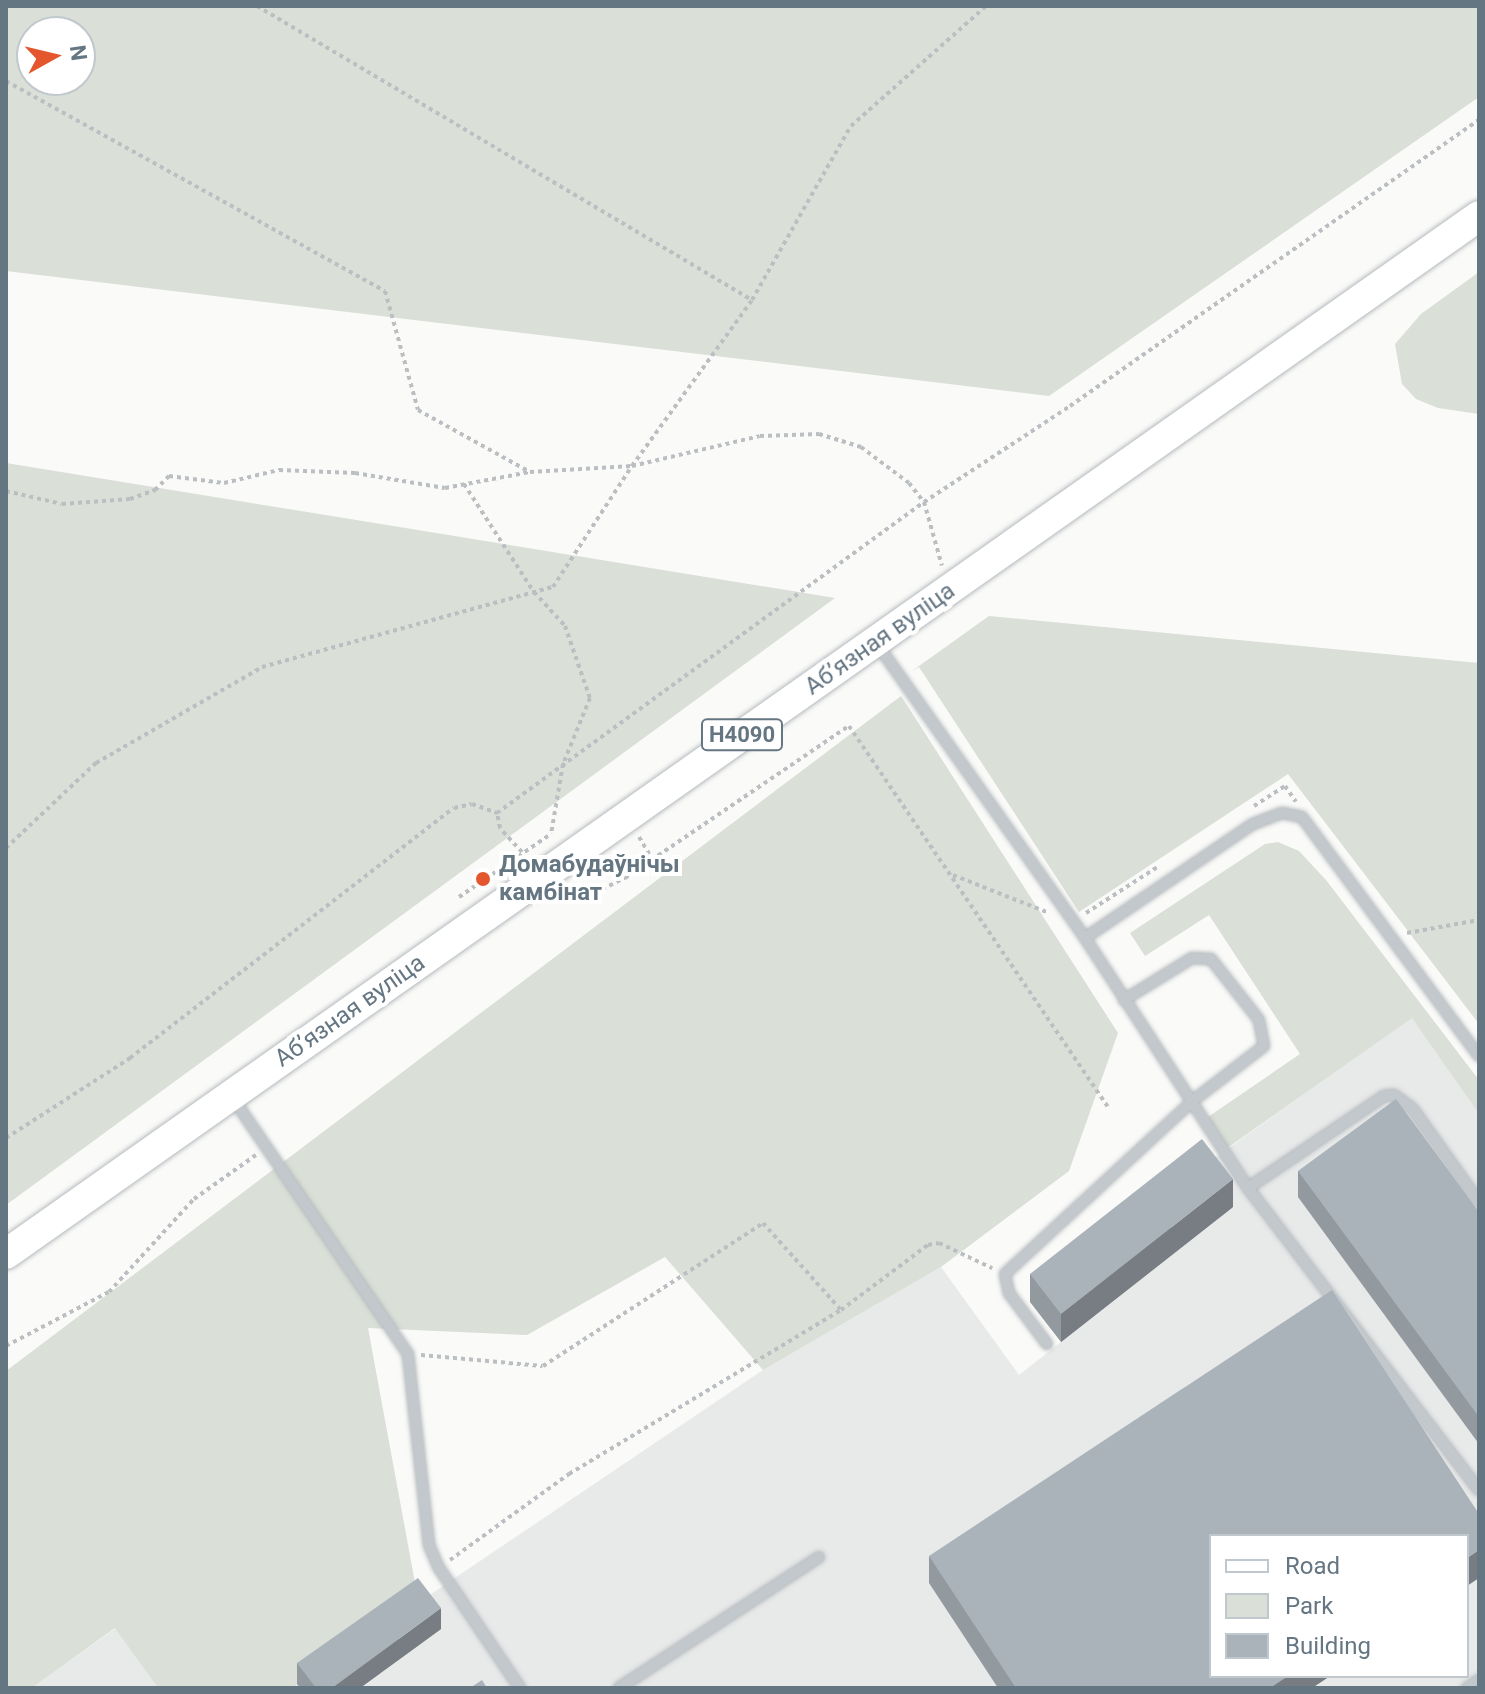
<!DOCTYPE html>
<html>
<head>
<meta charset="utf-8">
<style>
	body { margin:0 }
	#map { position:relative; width:1485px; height:1694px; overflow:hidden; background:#fafaf8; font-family:Roboto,sans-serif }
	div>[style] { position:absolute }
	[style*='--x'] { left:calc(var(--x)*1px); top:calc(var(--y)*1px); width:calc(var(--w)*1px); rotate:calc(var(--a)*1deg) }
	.built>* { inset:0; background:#e8e9e9 }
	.green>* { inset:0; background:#dadfd7 }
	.path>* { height:4px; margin-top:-2px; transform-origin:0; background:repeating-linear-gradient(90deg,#bbbfc2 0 4px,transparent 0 8px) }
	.roads { filter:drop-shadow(0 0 2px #b5babe) drop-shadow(0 0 2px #b5babe) }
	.service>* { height:10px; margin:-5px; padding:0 5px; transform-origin:5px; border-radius:5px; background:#c3c8cc }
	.primary>* { height:30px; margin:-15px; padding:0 15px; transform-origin:15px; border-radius:15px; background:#fff }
	.wall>* { inset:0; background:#929a9f }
	.shaded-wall>* { inset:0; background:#777d82 }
	.building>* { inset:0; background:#aab3b9 }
	.dots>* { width:22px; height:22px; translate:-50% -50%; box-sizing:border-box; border:4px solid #fff; border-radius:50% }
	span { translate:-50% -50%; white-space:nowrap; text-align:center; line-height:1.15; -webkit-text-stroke:8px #fff; paint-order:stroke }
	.shield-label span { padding:2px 6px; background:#fff; border:2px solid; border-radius:6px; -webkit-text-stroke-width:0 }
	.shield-label { font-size:22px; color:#657683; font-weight:700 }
	.street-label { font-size:24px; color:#657683 }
	.poi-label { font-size:24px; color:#657683; font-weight:700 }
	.left { translate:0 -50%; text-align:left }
	.frame { position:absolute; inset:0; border:8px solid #657683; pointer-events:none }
	.legend { position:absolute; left:1209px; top:1534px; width:260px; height:144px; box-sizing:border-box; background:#fff; border:2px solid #c1c8cd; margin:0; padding:10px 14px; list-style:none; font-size:24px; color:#657683 }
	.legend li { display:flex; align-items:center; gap:16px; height:40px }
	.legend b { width:40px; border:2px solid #c1c8cd }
	.north { position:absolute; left:16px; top:16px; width:80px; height:80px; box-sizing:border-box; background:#fff; border:2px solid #c1c8cd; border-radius:50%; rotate:82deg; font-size:22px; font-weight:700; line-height:32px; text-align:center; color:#657683 }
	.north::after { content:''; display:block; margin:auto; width:28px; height:36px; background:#e4572e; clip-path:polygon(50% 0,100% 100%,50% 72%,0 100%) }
</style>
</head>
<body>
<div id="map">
	<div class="built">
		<i style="clip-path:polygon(evenodd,1412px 1017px,1479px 1114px,1479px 1688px,292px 1688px,763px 1370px,941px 1267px,1019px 1375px,1061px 1342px,1030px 1302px,1202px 1167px,1412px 1017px,1211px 1536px,1467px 1536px,1467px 1676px,1211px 1676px,1211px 1536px)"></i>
		<i style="clip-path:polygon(116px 1628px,158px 1688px,32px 1688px)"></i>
	</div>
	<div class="green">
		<i style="clip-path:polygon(evenodd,6px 6px,1479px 6px,1479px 97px,1049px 396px,6px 271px,6px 6px,80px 32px,80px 80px,32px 80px,32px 32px,80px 32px)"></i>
		<i style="clip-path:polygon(1479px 272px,1479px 414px,1438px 408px,1416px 399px,1402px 384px,1395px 344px,1421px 314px)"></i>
		<i style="clip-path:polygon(6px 463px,835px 598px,6px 1205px)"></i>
		<i style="clip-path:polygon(989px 616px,1479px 663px,1479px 1024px,1288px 774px,1079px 912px,919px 667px,912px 671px)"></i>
		<i style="clip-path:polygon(901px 696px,1118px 1033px,1069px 1171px,941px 1267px,763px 1370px,665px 1257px,527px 1335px,368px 1328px,418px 1599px,292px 1688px,158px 1688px,115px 1628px,32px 1688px,6px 1688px,6px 1371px)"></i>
		<i style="clip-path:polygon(1278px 842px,1299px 851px,1326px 880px,1479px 1080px,1479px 1114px,1412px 1018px,1223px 1151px,1208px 1117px,1300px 1054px,1209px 915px,1145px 956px,1130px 933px,1265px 844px)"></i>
	</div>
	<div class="path">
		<i style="--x:257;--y:6;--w:576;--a:30.71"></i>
		<i style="--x:6;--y:81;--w:433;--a:29"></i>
		<i style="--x:385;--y:291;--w:123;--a:74.5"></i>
		<i style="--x:418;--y:410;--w:126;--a:29"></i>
		<i style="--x:464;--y:484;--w:129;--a:57.1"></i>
		<i style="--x:534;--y:592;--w:46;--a:47.6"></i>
		<i style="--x:565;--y:626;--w:76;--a:70.9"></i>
		<i style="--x:590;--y:698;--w:71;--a:112.2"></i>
		<i style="--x:563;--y:764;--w:71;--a:99.7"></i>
		<i style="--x:6;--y:491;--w:57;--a:13.1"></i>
		<i style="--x:62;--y:504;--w:68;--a:-4.2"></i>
		<i style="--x:130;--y:499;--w:27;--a:-20"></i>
		<i style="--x:155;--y:490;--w:20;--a:-45"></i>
		<i style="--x:169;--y:476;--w:55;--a:7.3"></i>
		<i style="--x:224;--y:483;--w:57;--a:-13.3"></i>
		<i style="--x:279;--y:470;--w:76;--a:2.3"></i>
		<i style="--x:355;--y:473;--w:91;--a:9.5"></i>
		<i style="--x:445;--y:488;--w:86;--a:-10.7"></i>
		<i style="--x:530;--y:472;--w:102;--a:-3.4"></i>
		<i style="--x:632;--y:466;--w:131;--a:-13.2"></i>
		<i style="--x:760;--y:436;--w:59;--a:-1.9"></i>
		<i style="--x:819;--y:434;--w:44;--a:17.2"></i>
		<i style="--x:861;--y:447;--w:60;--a:36.9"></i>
		<i style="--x:909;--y:483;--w:24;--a:52"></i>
		<i style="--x:924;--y:502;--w:66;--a:74.3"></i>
		<i style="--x:1254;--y:806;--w:37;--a:-33"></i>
		<i style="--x:1285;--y:786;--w:19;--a:55"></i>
		<i style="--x:639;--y:837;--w:26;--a:59"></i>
		<i style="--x:6;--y:848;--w:124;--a:-43.4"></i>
		<i style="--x:96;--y:763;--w:192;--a:-30"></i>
		<i style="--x:262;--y:667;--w:302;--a:-15.4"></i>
		<i style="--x:553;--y:587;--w:145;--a:-56.9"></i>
		<i style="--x:632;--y:466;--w:205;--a:-54.1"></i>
		<i style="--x:752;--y:300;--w:200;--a:-60.4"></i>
		<i style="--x:851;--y:126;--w:181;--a:-41.6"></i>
		<i style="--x:522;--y:852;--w:33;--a:-133"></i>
		<i style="--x:500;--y:828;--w:15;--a:-101"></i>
		<i style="--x:497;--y:813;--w:528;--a:-36.07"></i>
		<i style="--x:924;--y:502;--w:175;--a:-33.3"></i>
		<i style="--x:1070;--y:406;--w:499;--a:-35"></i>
		<i style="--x:953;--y:875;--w:103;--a:21.6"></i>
		<i style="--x:589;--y:885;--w:10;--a:53"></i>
		<i style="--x:595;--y:893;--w:34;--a:-27"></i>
		<i style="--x:625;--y:878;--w:271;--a:-34.2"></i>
		<i style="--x:849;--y:726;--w:463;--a:55.8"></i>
		<i style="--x:459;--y:897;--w:112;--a:-34.4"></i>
		<i style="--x:1086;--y:913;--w:87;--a:-32.8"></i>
		<i style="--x:1407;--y:933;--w:73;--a:-10.2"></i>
		<i style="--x:6;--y:1138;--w:148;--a:-32.8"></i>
		<i style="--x:130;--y:1058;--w:409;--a:-37.7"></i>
		<i style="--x:454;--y:808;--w:18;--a:-13"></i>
		<i style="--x:472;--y:804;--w:27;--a:20"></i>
		<i style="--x:6;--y:1346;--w:116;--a:-27.7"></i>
		<i style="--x:109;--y:1292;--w:126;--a:-47.6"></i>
		<i style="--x:194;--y:1199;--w:76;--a:-35.4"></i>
		<i style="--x:421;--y:1355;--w:122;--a:5.2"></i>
		<i style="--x:543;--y:1366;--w:262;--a:-33"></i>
		<i style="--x:763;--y:1223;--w:117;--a:48.1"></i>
		<i style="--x:450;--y:1560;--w:147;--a:-35.9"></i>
		<i style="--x:569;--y:1474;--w:318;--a:-31.1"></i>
		<i style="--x:841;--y:1310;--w:109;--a:-36.8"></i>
		<i style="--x:928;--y:1245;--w:11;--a:-10"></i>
		<i style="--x:939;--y:1243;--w:59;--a:25.3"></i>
	</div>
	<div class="roads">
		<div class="service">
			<i style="--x:877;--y:644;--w:360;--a:54.7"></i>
			<i style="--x:1085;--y:938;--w:203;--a:-34.2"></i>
			<i style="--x:1253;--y:824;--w:31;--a:-21"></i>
			<i style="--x:1282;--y:813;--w:20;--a:11"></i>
			<i style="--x:1302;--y:817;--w:297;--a:53.5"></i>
			<i style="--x:1085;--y:938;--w:298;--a:56.9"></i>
			<i style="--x:1248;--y:1188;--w:380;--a:52.6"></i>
			<i style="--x:232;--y:1097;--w:311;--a:55.6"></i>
			<i style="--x:408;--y:1354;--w:192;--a:83.7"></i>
			<i style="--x:429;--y:1545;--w:25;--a:67"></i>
			<i style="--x:439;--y:1568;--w:145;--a:56"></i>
			<i style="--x:1248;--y:1188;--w:164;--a:-34.1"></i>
			<i style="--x:1384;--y:1096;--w:10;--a:-6"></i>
			<i style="--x:1394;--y:1095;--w:22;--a:36"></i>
			<i style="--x:1412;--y:1108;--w:115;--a:54.5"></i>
			<i style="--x:1047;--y:1344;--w:64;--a:-126.7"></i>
			<i style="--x:1009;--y:1293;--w:19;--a:-102"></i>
			<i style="--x:1005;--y:1274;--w:252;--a:-42.7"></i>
			<i style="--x:1190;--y:1103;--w:93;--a:-37.6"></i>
			<i style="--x:1264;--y:1046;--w:26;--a:-101"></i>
			<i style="--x:1259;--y:1020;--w:78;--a:-128.2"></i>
			<i style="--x:1211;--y:959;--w:19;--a:-177"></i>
			<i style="--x:1192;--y:958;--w:80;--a:148.3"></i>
			<i style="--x:619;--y:1688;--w:239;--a:-33.2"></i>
			<i style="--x:1467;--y:1688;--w:14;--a:-34"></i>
		</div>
		<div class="primary">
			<i style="--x:6;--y:1254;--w:1802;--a:-35.17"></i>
		</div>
	</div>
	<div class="wall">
		<i style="clip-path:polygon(1298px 1171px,1479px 1212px,1479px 1444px,1298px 1197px)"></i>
		<i style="clip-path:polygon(1233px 1207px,1061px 1342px,1030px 1302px,1030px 1274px)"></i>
		<i style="clip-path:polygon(929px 1556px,1330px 1676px,1312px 1688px,998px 1688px,929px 1583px)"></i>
		<i style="clip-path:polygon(441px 1629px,360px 1688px,300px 1688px,297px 1684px,297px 1663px)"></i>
	</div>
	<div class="shaded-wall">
		<i style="clip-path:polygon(1233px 1179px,1233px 1207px,1061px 1342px,1061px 1314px)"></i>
		<i style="clip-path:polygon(1479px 1550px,1479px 1578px,1467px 1586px,1467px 1558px)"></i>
		<i style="clip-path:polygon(441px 1608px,441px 1629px,360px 1688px,332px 1688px)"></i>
		<i style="clip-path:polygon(1288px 1676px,1330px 1676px,1312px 1688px,1270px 1688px)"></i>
	</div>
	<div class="building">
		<i style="clip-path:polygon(1396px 1099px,1479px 1212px,1479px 1417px,1298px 1171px)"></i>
		<i style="clip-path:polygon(1202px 1139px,1233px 1179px,1061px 1314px,1030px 1274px)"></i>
		<i style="clip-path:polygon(1332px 1290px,1479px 1514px,1479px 1550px,1467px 1558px,1467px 1536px,1211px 1536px,1211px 1676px,1288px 1676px,1270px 1688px,1016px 1688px,929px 1556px)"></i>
		<i style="clip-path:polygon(418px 1578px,441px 1608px,332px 1688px,316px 1688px,297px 1663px)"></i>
		<i style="clip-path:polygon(482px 1680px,487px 1688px,470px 1688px)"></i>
	</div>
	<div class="dots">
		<i style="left:483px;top:879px;background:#e4572e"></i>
	</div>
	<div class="shield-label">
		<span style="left:742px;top:735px">Н4090</span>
	</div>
	<div class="street-label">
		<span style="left:880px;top:639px;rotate:-35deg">Абʼязная вуліца</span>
		<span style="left:350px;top:1011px;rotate:-35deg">Абʼязная вуліца</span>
	</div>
	<div class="poi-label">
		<span class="left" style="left:499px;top:879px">Домабудаўнічы<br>камбінат</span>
	</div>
	<div class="frame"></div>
	<ul class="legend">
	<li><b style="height:10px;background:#fff"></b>Road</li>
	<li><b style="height:22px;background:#dadfd7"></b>Park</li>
	<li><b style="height:22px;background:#aab3b9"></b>Building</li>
	</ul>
	<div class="north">N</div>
</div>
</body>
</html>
